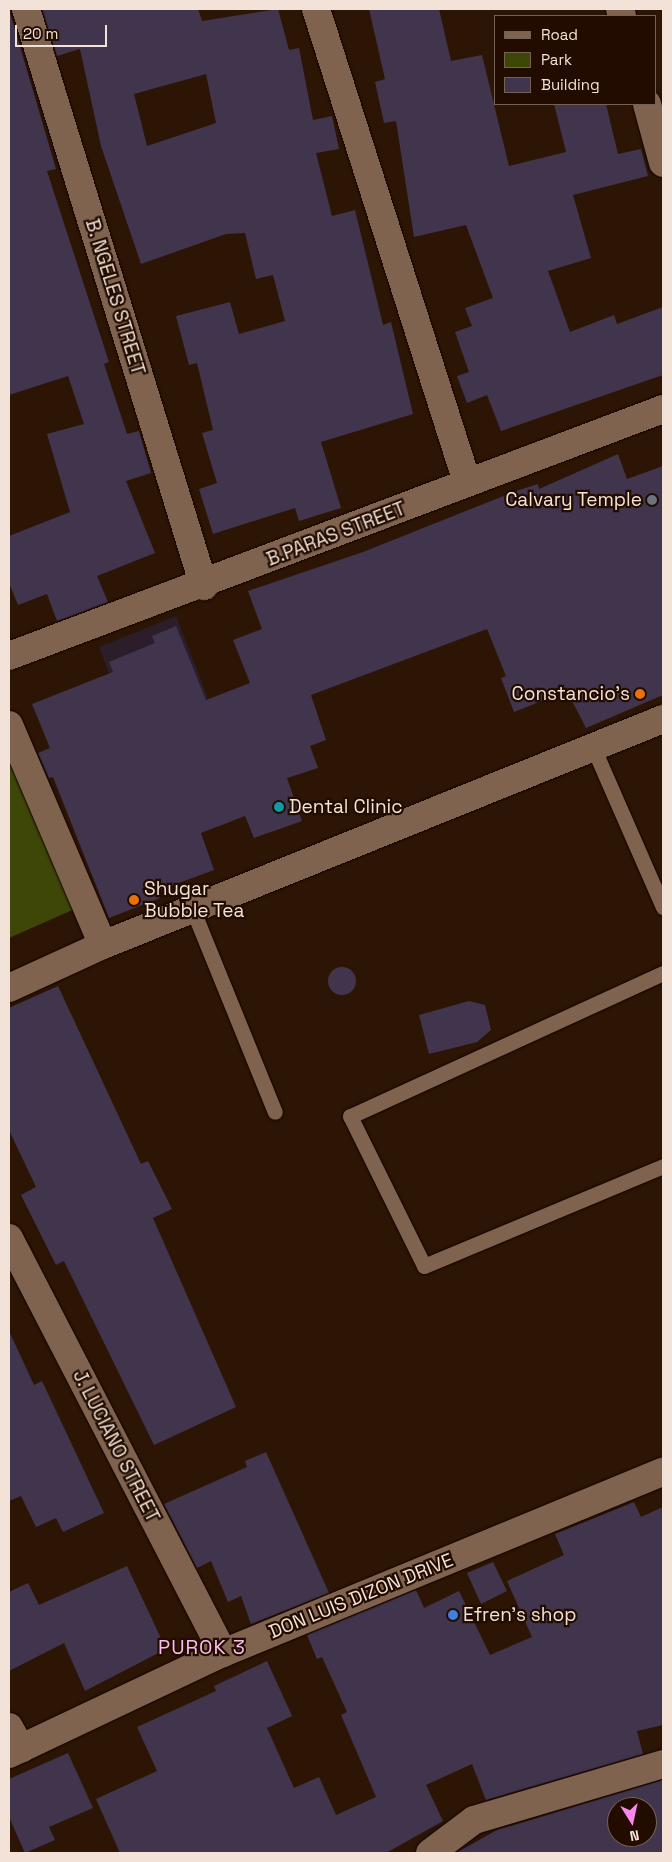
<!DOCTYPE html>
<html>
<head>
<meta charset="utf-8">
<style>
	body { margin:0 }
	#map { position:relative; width:672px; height:1862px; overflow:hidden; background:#2c1504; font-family:"Space Grotesk",sans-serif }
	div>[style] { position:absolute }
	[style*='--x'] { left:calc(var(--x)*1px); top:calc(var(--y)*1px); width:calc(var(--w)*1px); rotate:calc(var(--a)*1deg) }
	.education>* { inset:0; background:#2b1e2a }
	.green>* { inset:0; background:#3e4608 }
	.building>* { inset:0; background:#41354e }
	.round { border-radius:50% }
	.roads { filter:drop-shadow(0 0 1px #130200) drop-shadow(0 0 1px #130200) }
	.lane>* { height:15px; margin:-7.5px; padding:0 7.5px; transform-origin:7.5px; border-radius:7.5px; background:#7f634f }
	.street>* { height:28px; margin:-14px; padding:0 14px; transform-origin:14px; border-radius:14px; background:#7f634f }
	.secondary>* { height:28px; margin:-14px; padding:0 14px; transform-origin:14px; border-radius:14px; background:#7f634f }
	.dots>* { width:14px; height:14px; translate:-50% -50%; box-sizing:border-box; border:2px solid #220c00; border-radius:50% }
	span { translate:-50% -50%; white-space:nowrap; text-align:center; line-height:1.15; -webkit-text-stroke:4.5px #220c00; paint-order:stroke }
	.street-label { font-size:19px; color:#f2e2d7 }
	.poi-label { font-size:19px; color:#f2e2d7 }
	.right { translate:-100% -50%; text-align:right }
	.left { translate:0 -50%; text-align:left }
	.neighbourhood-label { font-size:20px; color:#fcbcf0; letter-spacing:1px }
	.frame { position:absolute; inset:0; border:10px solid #f2e2d7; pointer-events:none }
	.legend { position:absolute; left:494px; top:15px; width:162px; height:90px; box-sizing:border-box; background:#220c00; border:1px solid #756256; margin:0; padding:6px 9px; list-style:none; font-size:15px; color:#f2e2d7 }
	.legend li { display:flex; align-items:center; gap:10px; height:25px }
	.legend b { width:25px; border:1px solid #756256 }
	.north { position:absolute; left:607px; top:1797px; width:50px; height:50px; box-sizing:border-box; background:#220c00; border:1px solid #756256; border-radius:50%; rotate:170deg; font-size:14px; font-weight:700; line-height:20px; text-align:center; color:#f2e2d7 }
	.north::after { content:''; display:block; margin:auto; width:18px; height:22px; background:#f987e9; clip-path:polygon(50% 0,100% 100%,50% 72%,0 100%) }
	.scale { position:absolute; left:15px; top:25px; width:92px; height:22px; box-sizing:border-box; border:2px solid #f2e2d7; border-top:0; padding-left:6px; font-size:15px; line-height:18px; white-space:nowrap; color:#f2e2d7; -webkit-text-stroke:4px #220c00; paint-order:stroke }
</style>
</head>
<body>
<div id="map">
	<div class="education">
		<i style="clip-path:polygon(176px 616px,208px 698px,130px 728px,99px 647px)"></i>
	</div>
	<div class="green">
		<i style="clip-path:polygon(9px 753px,77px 908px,9px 938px)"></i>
	</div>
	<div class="building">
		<i style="clip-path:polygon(9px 9px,56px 169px,47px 171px,109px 362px,104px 364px,127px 434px,139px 431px,151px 473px,126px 481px,155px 553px,97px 576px,108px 602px,57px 621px,47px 594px,18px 605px,9px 583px,9px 536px,70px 512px,47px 434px,84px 424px,68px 376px,9px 395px)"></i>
		<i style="clip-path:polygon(evenodd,42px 9px,198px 9px,202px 21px,278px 9px,289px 50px,299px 48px,313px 120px,332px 116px,339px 149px,316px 153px,332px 216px,355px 210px,383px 325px,391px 322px,413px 414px,321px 442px,341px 508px,299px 521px,295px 508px,213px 534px,199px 489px,217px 483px,202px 433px,213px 430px,197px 363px,189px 365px,176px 316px,230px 302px,239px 334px,285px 321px,273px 275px,256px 279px,245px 233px,226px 234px,141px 264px,101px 146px,80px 49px,57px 56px,42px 9px,206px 74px,216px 123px,147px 146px,134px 94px,206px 74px)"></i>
		<i style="clip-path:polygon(369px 9px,439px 9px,451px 61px,482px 55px,509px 166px,566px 152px,554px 104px,606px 104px,618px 154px,641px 149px,648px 176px,573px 195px,591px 258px,548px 271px,570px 332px,614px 315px,617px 324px,663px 307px,663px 375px,501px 431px,487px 395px,467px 403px,457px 376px,469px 372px,455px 332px,472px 326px,465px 308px,493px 298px,466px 225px,414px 237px,396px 121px,384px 123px,375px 82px,385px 79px)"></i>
		<i style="clip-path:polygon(618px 454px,627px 479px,663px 466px,663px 695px,586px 728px,567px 691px,514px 712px,501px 678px,506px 676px,487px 629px,311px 695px,326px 740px,310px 746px,318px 768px,287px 778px,302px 821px,254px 838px,245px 816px,201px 833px,214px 870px,157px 891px,160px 898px,109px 918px,53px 777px,49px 778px,38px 753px,50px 748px,32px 704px,113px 672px,109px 662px,155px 643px,152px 636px,176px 626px,206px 700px,250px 683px,233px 640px,262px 629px,248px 591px,363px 552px,516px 491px,538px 484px,539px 489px)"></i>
		<i class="round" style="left:328px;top:967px;width:28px;height:28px"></i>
		<i style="clip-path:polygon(58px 986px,141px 1164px,148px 1161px,172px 1209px,153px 1218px,236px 1407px,154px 1445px,64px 1261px,56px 1265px,21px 1195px,36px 1187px,9px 1130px,9px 1008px)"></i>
		<i style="clip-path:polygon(469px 1001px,485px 1005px,491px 1030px,477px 1042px,429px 1054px,419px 1015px)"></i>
		<i style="clip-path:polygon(9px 1331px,34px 1385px,42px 1381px,104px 1513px,63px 1532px,56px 1518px,36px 1527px,21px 1496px,9px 1501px)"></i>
		<i style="clip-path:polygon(266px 1452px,329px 1593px,251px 1624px,241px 1596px,228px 1602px,211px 1561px,197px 1568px,164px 1504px,247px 1467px,245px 1461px)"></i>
		<i style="clip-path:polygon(634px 1502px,641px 1517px,663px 1507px,663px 1725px,637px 1731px,643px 1754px,486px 1800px,472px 1764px,426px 1785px,443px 1821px,386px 1853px,120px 1853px,96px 1799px,157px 1771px,137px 1727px,216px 1691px,214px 1686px,267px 1661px,292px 1716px,267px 1728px,294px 1788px,319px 1777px,336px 1815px,376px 1797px,341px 1715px,347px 1712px,322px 1657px,317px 1659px,307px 1635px,416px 1590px,424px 1608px,459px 1591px,490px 1655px,532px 1637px,507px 1581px,564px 1555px,555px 1534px)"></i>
		<i style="clip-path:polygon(493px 1562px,507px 1591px,481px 1604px,467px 1573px)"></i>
		<i style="clip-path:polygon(127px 1566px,166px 1649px,85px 1691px,64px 1643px,9px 1671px,9px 1592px,28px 1583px,39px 1605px)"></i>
		<i style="clip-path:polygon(68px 1753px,93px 1808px,49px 1827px,55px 1840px,25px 1853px,9px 1817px,9px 1779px)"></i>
		<i style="clip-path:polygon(evenodd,663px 1780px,663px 1853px,456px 1853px,497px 1830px,663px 1780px,617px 1807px,647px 1807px,647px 1837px,617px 1837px,617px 1807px)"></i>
	</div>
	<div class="roads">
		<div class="lane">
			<i style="--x:593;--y:747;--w:175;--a:66.4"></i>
			<i style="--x:192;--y:908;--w:220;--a:67.9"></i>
			<i style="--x:663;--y:973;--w:344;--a:155.4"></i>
			<i style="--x:350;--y:1116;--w:167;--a:63.7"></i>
			<i style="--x:424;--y:1266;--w:259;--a:-22.7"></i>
		</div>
		<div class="street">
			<i style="--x:26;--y:9;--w:604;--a:72.86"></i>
			<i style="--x:316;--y:9;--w:497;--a:72.3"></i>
			<i style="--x:620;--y:9;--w:7;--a:74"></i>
			<i style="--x:647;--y:104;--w:61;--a:74.8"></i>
			<i style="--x:9;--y:656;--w:699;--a:-20.69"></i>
			<i style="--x:9;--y:725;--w:239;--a:66.9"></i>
			<i style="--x:9;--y:1238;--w:467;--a:62.7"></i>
			<i style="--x:9;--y:1727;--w:25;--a:61"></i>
			<i style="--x:430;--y:1853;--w:55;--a:-36.9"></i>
			<i style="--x:474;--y:1820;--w:197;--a:-16.5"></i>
		</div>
		<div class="secondary">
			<i style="--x:9;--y:988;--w:103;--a:-24.6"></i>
			<i style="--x:103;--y:945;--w:604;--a:-21.98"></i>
			<i style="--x:9;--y:1754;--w:237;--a:-25.3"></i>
			<i style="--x:223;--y:1653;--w:476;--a:-22.4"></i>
		</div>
	</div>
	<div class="dots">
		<i style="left:652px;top:500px;background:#6b7280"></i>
		<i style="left:640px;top:694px;background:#e8710a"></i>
		<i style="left:279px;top:807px;background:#0f9aa8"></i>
		<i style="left:134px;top:900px;background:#e8710a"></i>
		<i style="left:453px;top:1615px;background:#3f7fe0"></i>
	</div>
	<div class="street-label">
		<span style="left:115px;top:297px;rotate:73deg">B. NGELES STREET</span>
		<span style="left:336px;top:534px;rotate:-21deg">B.PARAS STREET</span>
		<span style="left:116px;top:1446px;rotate:63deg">J. LUCIANO STREET</span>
		<span style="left:361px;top:1596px;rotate:-22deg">DON LUIS DIZON DRIVE</span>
	</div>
	<div class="poi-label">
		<span class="right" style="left:642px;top:500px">Calvary Temple</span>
		<span class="right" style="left:630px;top:694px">Constancio's</span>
		<span class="left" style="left:289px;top:807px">Dental Clinic</span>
		<span class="left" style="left:144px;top:900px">Shugar<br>Bubble Tea</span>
		<span class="left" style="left:463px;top:1615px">Efren's shop</span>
	</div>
	<div class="neighbourhood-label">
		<span style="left:202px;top:1647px">PUROK 3</span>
	</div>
	<div class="frame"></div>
	<ul class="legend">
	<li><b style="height:6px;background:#7f634f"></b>Road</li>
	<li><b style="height:14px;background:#3e4608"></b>Park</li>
	<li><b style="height:14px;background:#41354e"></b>Building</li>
	</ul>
	<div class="north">N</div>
	<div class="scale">20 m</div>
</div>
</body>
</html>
